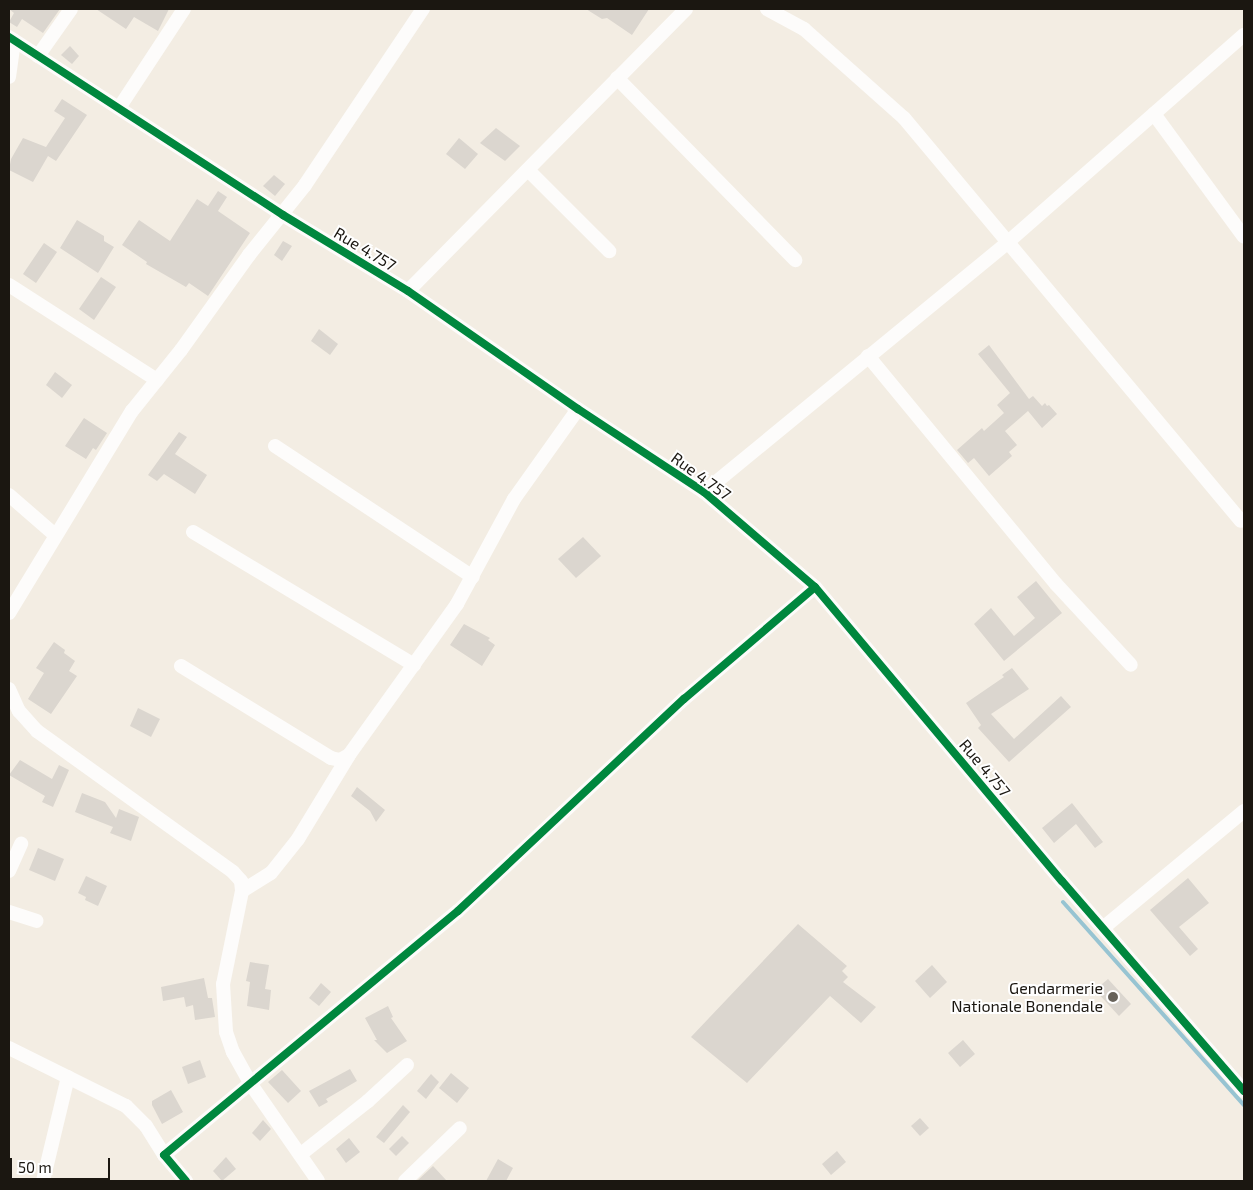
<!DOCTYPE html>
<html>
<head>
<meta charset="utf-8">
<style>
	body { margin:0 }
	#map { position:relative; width:1253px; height:1190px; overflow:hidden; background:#f3ede3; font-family:"Exo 2",sans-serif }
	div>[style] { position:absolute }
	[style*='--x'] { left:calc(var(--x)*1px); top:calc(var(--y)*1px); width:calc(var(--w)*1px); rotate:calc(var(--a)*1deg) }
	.stream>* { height:4px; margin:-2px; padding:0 2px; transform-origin:2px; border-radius:2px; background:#97c4d2 }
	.building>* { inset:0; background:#dbd6cf }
	.minor>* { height:14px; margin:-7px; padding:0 7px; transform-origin:7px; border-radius:7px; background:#fdfcfb }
	.cycleway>* { height:8px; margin:-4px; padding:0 4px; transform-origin:4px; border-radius:4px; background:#00873e }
	.dots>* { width:14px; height:14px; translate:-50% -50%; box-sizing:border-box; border:2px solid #fff; border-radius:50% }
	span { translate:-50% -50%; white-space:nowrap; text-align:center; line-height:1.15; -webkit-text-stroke:4px #fff; paint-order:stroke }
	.street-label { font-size:16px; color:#1b1711 }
	.poi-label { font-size:16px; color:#1b1711 }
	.right { translate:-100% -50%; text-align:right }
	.frame { position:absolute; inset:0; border:10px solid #1b1711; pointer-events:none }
	.scale { position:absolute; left:10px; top:1158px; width:100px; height:22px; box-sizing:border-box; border:2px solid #1b1711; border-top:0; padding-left:6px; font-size:15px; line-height:18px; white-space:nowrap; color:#1b1711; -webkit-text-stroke:4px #fff; paint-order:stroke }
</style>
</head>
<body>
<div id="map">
	<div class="stream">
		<i style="--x:1063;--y:902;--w:272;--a:48.3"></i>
	</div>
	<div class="building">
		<i style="clip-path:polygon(9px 9px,60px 9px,43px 33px,22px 19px,17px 27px,9px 22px,14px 13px)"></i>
		<i style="clip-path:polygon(96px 9px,169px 9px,158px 31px,134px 17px,126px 29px)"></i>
		<i style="clip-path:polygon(586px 9px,649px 9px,632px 35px,607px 18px,602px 19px)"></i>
		<i style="clip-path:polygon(70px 46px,79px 56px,72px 64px,61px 55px)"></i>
		<i style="clip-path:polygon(62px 99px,87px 115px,56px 161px,48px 156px,33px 182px,9px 170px,11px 159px,23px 138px,46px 147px,65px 118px,54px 111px)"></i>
		<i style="clip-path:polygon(496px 128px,520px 146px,505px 161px,480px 143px)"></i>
		<i style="clip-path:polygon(459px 138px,478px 154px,465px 169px,446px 154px)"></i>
		<i style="clip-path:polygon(274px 175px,285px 184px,275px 196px,263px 186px)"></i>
		<i style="clip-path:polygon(218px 191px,227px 197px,218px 211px,250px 233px,208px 296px,189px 283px,186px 287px,146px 264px,147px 262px,122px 245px,139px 220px,170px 241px,197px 199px,208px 206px)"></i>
		<i style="clip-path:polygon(77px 220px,104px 236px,104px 241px,114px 247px,98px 273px,60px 248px)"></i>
		<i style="clip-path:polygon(283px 241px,292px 246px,282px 261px,274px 255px)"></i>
		<i style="clip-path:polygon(44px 243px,57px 252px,36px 283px,23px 274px)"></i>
		<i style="clip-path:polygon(101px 277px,116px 287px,94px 320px,79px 309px)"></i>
		<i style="clip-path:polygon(319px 329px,338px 344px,330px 355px,311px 341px)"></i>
		<i style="clip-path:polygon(989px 345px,1029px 399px,1033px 396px,1042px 406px,1045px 403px,1047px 406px,1049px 405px,1057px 414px,1042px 428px,1028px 411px,1005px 431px,1017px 445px,1009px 452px,1012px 456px,989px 476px,974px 458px,968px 463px,957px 450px,982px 428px,984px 431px,1004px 413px,997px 405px,1010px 393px,978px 354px)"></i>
		<i style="clip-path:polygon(55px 372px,72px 385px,62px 398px,46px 385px)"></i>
		<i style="clip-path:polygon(84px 418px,107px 433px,96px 450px,93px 448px,86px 459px,65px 446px)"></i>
		<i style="clip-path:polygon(179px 432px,187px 437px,175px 454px,207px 475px,195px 494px,164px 474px,157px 481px,148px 475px)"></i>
		<i style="clip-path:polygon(583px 537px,601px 556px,576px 578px,558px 559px)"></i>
		<i style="clip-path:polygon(1036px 581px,1062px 613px,1004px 661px,974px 624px,991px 608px,1014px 636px,1035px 618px,1017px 597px)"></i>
		<i style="clip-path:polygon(464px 624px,490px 638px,488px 640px,495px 645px,482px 666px,450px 645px)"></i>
		<i style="clip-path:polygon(54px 642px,65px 650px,64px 653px,75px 661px,69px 671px,77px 676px,51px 714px,28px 699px,44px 673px,36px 668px)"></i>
		<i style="clip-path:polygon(1012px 668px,1029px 689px,991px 714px,1014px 739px,1061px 696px,1071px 707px,1009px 762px,978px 728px,981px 725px,966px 703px,1004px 677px,1002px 675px)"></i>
		<i style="clip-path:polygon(138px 708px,160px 719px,151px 737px,130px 726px)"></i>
		<i style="clip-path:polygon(20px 760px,52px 779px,59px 765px,69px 770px,53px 807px,42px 802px,45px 796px,9px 775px)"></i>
		<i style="clip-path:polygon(357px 787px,385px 810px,376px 822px,370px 811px,351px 796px)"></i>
		<i style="clip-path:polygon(82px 793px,105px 802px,116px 818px,119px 809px,139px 817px,131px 841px,110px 833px,113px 827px,75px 812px)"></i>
		<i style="clip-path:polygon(1072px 803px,1103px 842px,1095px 848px,1076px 824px,1054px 843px,1042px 828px)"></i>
		<i style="clip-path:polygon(38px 848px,64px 859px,55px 881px,29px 870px)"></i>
		<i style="clip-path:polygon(86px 876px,107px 886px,98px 906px,85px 900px,86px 897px,78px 893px)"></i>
		<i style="clip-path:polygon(1188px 878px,1209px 903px,1179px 927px,1198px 949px,1190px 956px,1150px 910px)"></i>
		<i style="clip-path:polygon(798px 924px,847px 966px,842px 971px,848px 977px,843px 982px,876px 1007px,861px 1023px,830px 996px,747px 1083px,691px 1037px)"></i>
		<i style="clip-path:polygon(250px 962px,269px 965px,265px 989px,271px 990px,269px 1010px,247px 1006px,250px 982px,246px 981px)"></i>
		<i style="clip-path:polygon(932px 965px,947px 982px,930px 998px,915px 981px)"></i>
		<i style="clip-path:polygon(204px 978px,208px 998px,212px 998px,215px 1017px,195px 1020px,193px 1005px,186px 1007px,184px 997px,163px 1001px,161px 987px)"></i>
		<i style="clip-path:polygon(1108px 979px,1131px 1004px,1119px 1016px,1095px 990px)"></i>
		<i style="clip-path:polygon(321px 983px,331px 992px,319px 1006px,309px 998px)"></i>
		<i style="clip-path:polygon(388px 1006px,393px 1017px,391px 1018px,407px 1041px,387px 1053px,374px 1040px,377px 1040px,365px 1018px)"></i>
		<i style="clip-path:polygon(963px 1040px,975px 1054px,960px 1067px,948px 1053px)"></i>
		<i style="clip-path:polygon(200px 1060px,206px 1077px,188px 1084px,182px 1067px)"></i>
		<i style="clip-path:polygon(350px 1069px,357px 1081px,326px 1099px,328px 1102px,319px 1107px,309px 1091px)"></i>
		<i style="clip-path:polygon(282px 1070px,301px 1091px,288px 1103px,268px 1082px)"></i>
		<i style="clip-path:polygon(451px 1073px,469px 1088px,457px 1103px,439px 1088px)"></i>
		<i style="clip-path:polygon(431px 1074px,439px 1082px,426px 1099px,417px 1091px)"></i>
		<i style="clip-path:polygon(171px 1090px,183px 1112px,162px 1124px,152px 1105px,152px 1101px)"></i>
		<i style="clip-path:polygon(403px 1105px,410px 1112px,384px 1143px,376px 1137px)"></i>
		<i style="clip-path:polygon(920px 1118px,929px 1128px,920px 1136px,911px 1126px)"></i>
		<i style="clip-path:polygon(263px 1120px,271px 1129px,260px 1141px,252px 1133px)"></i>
		<i style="clip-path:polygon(402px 1136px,409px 1143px,396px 1156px,389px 1149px)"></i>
		<i style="clip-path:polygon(349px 1138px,360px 1152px,346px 1163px,336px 1149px)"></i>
		<i style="clip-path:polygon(837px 1151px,846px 1162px,831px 1175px,822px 1164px)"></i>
		<i style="clip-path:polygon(226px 1157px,236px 1169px,222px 1181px,213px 1171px)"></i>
		<i style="clip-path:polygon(498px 1159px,513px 1168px,506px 1181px,486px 1181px)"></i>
		<i style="clip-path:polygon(433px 1166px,447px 1181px,417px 1181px)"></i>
	</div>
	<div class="minor">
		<i style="--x:767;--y:9;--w:42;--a:28.4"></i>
		<i style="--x:804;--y:29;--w:134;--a:41.7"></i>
		<i style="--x:904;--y:118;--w:525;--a:50.1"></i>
		<i style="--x:9;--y:37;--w:327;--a:33"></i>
		<i style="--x:283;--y:215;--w:146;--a:31.3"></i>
		<i style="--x:408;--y:291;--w:207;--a:34.8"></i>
		<i style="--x:578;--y:409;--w:151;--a:33.4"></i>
		<i style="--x:704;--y:492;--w:146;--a:40.6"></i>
		<i style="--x:815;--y:587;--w:384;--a:50"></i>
		<i style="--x:1062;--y:881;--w:278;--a:49.1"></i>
		<i style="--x:38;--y:56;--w:57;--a:-54.9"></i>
		<i style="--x:9;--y:77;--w:37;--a:-82"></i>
		<i style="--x:617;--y:78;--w:255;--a:45.6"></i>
		<i style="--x:119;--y:108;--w:118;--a:-56.7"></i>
		<i style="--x:1154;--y:114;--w:152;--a:53.8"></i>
		<i style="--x:528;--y:170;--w:115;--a:45"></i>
		<i style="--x:9;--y:285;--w:176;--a:32.7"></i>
		<i style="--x:408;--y:291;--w:396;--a:-45.4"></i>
		<i style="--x:868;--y:356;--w:296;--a:50.5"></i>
		<i style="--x:1056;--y:584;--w:110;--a:47.2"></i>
		<i style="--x:275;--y:446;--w:237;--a:33.5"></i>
		<i style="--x:704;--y:492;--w:394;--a:-39.4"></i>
		<i style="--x:1008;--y:242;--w:314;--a:-41.3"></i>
		<i style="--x:9;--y:495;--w:61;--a:41"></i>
		<i style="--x:193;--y:532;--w:258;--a:31"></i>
		<i style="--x:9;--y:613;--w:237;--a:-58.7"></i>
		<i style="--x:132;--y:411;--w:78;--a:-51.2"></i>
		<i style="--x:181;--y:350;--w:117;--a:-54.4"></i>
		<i style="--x:249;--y:255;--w:90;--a:-51.3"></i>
		<i style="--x:305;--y:185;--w:212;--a:-56.2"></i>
		<i style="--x:181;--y:666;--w:176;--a:31.5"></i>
		<i style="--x:331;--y:758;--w:9;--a:13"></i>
		<i style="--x:340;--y:760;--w:10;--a:-29"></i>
		<i style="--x:349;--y:755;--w:186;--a:-54.4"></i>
		<i style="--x:457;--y:604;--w:119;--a:-61.5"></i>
		<i style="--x:514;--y:499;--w:110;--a:-54.6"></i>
		<i style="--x:9;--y:689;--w:24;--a:66"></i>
		<i style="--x:19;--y:711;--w:27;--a:48"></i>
		<i style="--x:37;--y:731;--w:241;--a:35.7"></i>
		<i style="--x:233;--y:872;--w:12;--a:48"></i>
		<i style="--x:241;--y:881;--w:10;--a:84"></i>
		<i style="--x:242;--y:891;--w:95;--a:101.5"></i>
		<i style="--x:223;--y:984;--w:48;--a:86.4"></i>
		<i style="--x:226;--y:1032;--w:21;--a:71"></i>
		<i style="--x:233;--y:1052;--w:35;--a:61"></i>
		<i style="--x:250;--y:1083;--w:119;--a:55.2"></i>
		<i style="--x:9;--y:871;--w:30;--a:-66"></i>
		<i style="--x:242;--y:891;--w:34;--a:-32"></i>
		<i style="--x:271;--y:873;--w:43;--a:-51.5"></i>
		<i style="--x:298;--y:839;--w:98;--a:-58.7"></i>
		<i style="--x:9;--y:912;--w:29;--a:18"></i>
		<i style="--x:1103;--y:928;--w:183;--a:-39.7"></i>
		<i style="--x:9;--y:1048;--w:131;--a:26.4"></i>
		<i style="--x:126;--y:1106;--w:28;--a:45"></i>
		<i style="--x:146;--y:1126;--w:34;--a:58"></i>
		<i style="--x:301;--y:1154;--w:85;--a:-38.3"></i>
		<i style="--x:368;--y:1101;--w:53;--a:-42.7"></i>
		<i style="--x:43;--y:1181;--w:107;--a:-76.5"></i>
		<i style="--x:186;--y:1181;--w:34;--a:-130"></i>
		<i style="--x:164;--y:1155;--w:382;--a:-39.7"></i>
		<i style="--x:458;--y:911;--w:310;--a:-43.2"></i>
		<i style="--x:684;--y:699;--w:172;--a:-40.5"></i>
		<i style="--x:405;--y:1181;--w:76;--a:-43.9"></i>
	</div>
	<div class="cycleway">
		<i style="--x:9;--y:37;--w:327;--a:33"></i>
		<i style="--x:283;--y:215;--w:146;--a:31.3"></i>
		<i style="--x:408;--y:291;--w:207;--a:34.8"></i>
		<i style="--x:578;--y:409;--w:151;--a:33.4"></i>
		<i style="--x:704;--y:492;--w:146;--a:40.6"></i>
		<i style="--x:815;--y:587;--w:384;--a:50"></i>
		<i style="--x:1062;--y:881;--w:278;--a:49.1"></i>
		<i style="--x:186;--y:1181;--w:34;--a:-130"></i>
		<i style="--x:164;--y:1155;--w:382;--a:-39.7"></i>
		<i style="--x:458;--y:911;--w:310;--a:-43.2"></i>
		<i style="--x:684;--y:699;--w:172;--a:-40.5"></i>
	</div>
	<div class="dots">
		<i style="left:1113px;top:997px;background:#67625a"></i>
	</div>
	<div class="street-label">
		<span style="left:365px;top:249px;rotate:31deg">Rue 4.757</span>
		<span style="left:701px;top:476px;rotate:36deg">Rue 4.757</span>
		<span style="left:985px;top:768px;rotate:50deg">Rue 4.757</span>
	</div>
	<div class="poi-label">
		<span class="right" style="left:1103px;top:997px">Gendarmerie<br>Nationale Bonendale</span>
	</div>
	<div class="frame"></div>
	<div class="scale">50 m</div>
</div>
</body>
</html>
